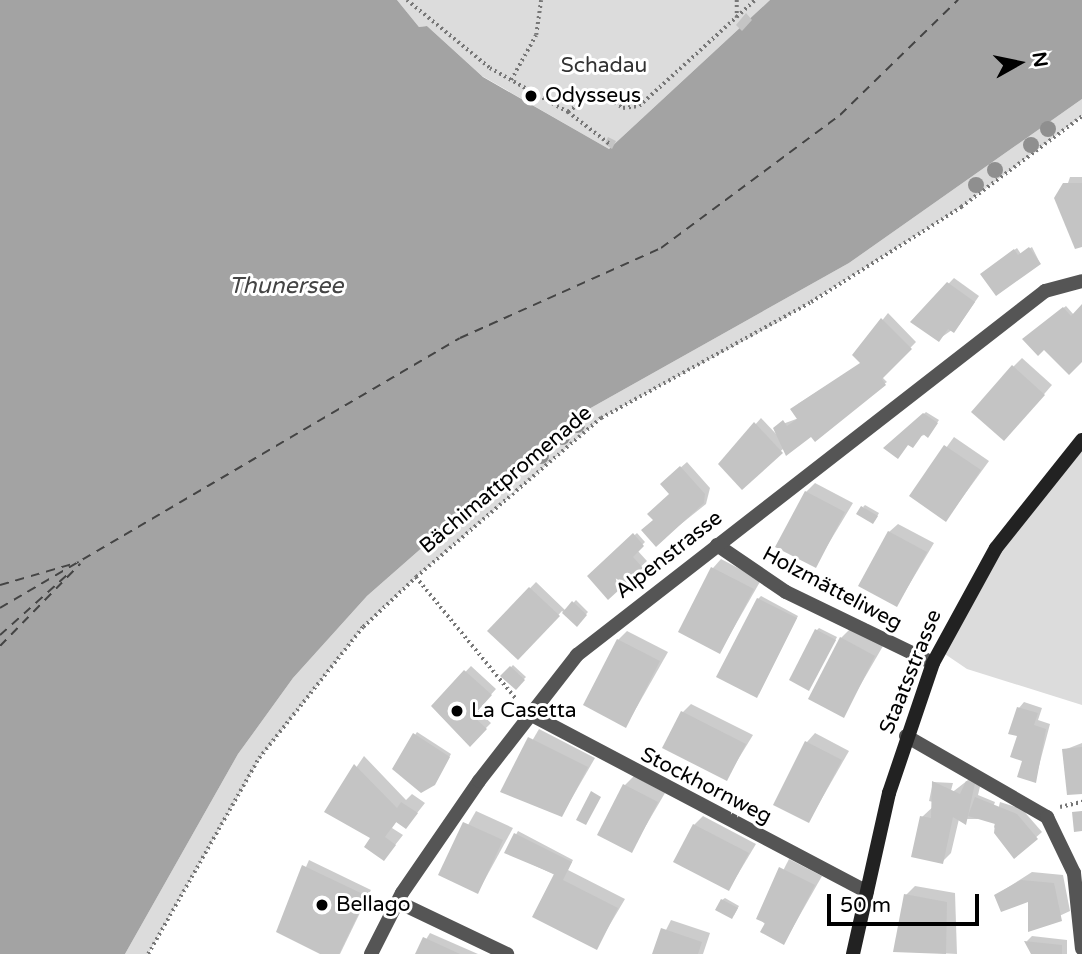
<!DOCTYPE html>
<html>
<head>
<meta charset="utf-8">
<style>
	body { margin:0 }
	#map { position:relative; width:1082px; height:954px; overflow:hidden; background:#fff; font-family:"Varela Round",sans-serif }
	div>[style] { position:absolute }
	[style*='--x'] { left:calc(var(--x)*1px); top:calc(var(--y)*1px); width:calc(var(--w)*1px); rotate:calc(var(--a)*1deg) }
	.green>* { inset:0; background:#dcdcdc }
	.water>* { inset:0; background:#a3a3a3 }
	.shadow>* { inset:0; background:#0003 }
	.ferry>* { height:2px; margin-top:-1px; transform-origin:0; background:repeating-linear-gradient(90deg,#444 0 9px,transparent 0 16px) }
	.building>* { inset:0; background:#c4c4c4 }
	.path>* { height:3.5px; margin-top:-1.75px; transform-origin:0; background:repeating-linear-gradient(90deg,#777 0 2px,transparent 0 5.5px) }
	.street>* { height:14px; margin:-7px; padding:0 7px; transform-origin:7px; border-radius:7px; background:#555 }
	.secondary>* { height:14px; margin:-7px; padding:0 7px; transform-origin:7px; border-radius:7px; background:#222 }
	.trees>* { width:16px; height:16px; margin:-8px; border-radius:50%; background:#8f8f8f }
	.dots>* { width:19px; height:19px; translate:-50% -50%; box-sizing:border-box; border:4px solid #fff; border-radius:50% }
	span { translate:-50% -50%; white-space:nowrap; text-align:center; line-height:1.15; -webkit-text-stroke:6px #fff; paint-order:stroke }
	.park-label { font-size:21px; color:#333 }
	.poi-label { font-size:21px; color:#000 }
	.left { translate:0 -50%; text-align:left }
	.street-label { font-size:21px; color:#000 }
	.water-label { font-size:23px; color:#444; font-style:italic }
	.north { position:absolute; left:984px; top:28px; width:70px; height:70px; -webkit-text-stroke:5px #fff; paint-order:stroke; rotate:81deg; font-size:19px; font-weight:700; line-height:28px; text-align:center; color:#000 }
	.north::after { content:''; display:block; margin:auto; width:24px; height:32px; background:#000; clip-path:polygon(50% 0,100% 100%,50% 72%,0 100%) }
	.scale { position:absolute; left:827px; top:894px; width:152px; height:32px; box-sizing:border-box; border:4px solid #000; border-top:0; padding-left:9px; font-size:21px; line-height:24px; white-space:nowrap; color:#000; -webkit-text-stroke:5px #fff; paint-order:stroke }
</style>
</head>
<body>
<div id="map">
	<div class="green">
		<i style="clip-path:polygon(397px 0,770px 0,609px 149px,482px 76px,427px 26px,419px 27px)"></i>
		<i style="clip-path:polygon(1082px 99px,1082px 116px,961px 207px,777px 323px,601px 418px,416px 577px,363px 627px,260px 758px,148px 954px,125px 954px,238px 754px,293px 678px,367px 596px,564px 423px,849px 263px)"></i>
		<i style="clip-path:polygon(1082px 440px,1082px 705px,967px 669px,939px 650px,973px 585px)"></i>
	</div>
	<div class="water">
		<i style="clip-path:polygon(0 0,397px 0,419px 27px,427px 26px,483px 77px,609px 149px,770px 0,1082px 0,1082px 99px,849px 263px,564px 423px,367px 596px,293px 678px,238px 754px,125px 954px,0 954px)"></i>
	</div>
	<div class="shadow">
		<i style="clip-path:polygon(1070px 177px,1082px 177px,1082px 245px,1076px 247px,1062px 201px)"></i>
		<i style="clip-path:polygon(1032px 247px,1040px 263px,985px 272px,1017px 248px,1021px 254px)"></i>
		<i style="clip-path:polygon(954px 278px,979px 296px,959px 325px,939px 339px,913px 321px)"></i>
		<i style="clip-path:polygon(1066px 306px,1074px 315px,1082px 307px,1082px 360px,1026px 337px)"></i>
		<i style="clip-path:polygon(888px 313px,916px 342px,882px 377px,887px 382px,784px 448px,742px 488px,721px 464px,761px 418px,778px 436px,777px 426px,799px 418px,798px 404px,862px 363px,855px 355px)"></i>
		<i style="clip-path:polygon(1022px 358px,1052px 385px,1013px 430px,1013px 367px)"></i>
		<i style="clip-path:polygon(926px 412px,939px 420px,930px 433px,886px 448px)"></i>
		<i style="clip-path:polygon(954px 437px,989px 461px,946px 520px,911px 496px)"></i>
		<i style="clip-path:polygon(687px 462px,710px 488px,706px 504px,656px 544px,655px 520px,671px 494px,662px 484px)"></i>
		<i style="clip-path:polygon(815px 483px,853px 503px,815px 566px,806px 492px)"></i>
		<i style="clip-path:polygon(865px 505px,879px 513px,875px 520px,863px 507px)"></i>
		<i style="clip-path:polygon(898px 524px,934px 543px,897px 605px,889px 532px)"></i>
		<i style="clip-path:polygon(637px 533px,645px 542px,637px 550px,647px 561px,608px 597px,589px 576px)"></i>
		<i style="clip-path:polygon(721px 559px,761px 580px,720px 652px,713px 568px)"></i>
		<i style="clip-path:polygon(536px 582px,566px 611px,576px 600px,588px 612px,577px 624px,562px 611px,518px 658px,489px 631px)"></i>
		<i style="clip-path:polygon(761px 596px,798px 616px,759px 694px,758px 599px)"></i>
		<i style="clip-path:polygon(819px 628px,837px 637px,811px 686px,817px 630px)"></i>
		<i style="clip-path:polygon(850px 629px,883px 646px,843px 715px,841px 638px)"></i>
		<i style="clip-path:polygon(627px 631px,668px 652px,626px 726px,618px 640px)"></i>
		<i style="clip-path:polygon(513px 665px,526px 677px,515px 688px,503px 676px)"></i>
		<i style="clip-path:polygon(471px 666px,496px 689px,477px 710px,491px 723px,470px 744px,433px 706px)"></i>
		<i style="clip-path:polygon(1024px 702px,1042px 708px,1038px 720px,1050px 724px,1035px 781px,1025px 760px,1019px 708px)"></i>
		<i style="clip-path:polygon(691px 704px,753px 735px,726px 779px,682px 713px)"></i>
		<i style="clip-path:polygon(539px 729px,595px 758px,562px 815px,503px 791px)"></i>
		<i style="clip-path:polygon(417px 732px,451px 754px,437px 780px,415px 735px)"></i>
		<i style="clip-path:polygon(815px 733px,849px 751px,809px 821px,807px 742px)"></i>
		<i style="clip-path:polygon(1082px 743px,1082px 792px,1064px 750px)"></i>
		<i style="clip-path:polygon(364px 756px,406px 800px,412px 794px,425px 803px,406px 827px,397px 821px,392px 828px,403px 835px,384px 859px,373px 837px,326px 812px)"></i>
		<i style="clip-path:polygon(977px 773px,983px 774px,978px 795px,995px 802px,989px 819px,959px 819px,951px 853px,942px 862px,922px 817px,937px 803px,929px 801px,933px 782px,953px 783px,950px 794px)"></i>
		<i style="clip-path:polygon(634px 776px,665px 793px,631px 851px,625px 785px)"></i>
		<i style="clip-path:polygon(1000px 802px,1022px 809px,1042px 832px,1015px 856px,994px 827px)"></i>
		<i style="clip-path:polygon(476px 811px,513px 828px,478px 892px,440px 874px)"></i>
		<i style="clip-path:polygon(703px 816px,756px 844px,729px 889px,694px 825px)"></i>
		<i style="clip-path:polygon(518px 831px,573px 860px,568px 870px,625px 899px,596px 948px,555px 875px,506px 852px)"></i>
		<i style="clip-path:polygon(789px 859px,822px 876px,784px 943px,759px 918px)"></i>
		<i style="clip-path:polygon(309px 860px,371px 890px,340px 954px,324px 954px,278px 931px)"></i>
		<i style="clip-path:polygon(1032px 872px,1063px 875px,1070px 911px,1029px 930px,1030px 899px,996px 895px)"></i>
		<i style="clip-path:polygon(915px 886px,955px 893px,957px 954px,895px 951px,906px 895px)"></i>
		<i style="clip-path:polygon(725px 898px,739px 906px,734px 915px,722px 900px)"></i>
		<i style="clip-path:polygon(671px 920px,710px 933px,703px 954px,654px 954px)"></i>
		<i style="clip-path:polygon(430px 933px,478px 954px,417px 954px)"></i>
		<i style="clip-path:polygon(1032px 936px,1067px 940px,1067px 954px,1032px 954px,1027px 941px)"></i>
	</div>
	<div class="ferry">
		<i style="--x:0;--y:585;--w:82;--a:-16.2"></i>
		<i style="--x:0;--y:608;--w:533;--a:-30.41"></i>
		<i style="--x:460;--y:338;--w:220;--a:-24.1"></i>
		<i style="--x:661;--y:248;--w:223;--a:-36.6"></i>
		<i style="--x:840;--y:115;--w:165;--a:-44.3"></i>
		<i style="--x:0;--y:635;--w:93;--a:-41.9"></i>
		<i style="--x:0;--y:646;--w:115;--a:-45.7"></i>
	</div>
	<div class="building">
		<i style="clip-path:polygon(746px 13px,752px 20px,742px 31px,736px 25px)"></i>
		<i style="clip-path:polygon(608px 137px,616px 141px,612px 149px,605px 144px)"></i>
		<i style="clip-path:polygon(1063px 183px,1082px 183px,1082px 247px,1075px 249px,1054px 198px)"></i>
		<i style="clip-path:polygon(1029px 247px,1041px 264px,996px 296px,980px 274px,1014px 249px,1018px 255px)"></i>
		<i style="clip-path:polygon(947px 282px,975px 302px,954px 333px,948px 329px,939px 342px,910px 322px)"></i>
		<i style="clip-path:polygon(1082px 304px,1082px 362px,1069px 375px,1044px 350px,1038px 356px,1022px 339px,1063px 307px,1071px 316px)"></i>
		<i style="clip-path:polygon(881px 318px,912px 349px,882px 379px,886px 385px,815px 442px,811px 437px,786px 456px,773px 428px,783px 420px,787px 426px,797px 419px,790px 409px,860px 363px,852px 355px)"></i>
		<i style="clip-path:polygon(1012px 365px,1045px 395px,1004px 441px,971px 412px)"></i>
		<i style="clip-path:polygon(923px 413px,938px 423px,928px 438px,923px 434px,913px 448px,908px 445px,898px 459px,883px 448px)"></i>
		<i style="clip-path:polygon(754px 422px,783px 453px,742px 490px,718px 464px)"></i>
		<i style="clip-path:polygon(944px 445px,981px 470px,946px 522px,909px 496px)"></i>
		<i style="clip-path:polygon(680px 466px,705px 494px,704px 503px,656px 547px,641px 530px,653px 520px,647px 514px,669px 494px,660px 484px)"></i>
		<i style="clip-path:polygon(805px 491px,845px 512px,816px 568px,775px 547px)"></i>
		<i style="clip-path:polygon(861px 506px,878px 516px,873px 524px,856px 514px)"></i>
		<i style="clip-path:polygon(888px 531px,927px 552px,897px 607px,858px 586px)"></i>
		<i style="clip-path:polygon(633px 533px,644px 546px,633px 557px,643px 568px,608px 600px,587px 576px)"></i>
		<i style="clip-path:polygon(711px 567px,754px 589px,720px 654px,678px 632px)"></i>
		<i style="clip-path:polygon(529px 587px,560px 616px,518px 660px,487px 631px)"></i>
		<i style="clip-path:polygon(757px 598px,797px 618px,757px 698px,716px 677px)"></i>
		<i style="clip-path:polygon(572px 601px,587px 615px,577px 627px,562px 613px)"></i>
		<i style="clip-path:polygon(815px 629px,836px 640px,809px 691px,789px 680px)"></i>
		<i style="clip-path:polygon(840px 637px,875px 656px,844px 718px,808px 699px)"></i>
		<i style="clip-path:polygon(617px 639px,660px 661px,626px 728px,583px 705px)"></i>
		<i style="clip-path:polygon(510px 666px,525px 680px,516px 690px,500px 676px)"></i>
		<i style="clip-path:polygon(464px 670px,492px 695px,473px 716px,487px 729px,470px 747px,431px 706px)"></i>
		<i style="clip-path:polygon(1017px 707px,1038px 713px,1034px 725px,1046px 729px,1036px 783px,1017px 777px,1022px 761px,1010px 757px,1017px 736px,1008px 734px)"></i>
		<i style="clip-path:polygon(681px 711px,746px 744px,727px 781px,662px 748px)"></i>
		<i style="clip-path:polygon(413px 733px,450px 757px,435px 785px,421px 793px,392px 769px)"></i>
		<i style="clip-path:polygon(528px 737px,588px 767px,562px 817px,500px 792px)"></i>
		<i style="clip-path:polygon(805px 741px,842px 760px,809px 823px,773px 805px)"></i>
		<i style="clip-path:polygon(1082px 747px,1082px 794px,1067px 795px,1062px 749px)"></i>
		<i style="clip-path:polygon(354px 764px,397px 808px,401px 802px,418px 813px,406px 829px,396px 822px,385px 837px,396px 845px,384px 861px,364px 847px,370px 838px,324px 812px)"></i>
		<i style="clip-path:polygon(932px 781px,960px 794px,966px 781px,975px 783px,966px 825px,953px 817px,943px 864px,911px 857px,920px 816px,931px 818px)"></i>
		<i style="clip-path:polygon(623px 784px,658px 802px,632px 853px,597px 835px)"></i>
		<i style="clip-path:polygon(591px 791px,601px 797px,586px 825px,576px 820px)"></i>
		<i style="clip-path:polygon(975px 797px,1017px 814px,1038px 839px,1014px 859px,994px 833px,995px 824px,968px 816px)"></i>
		<i style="clip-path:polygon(1082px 811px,1082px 831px,1074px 832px,1072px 812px)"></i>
		<i style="clip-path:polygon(463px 822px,503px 840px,478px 894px,438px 875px)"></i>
		<i style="clip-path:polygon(693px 824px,749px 853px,729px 891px,673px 862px)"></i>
		<i style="clip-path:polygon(514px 833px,572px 862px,563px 880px,618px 908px,597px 950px,532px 917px,554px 874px,504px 853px)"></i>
		<i style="clip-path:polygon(302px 865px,367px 896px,339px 954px,320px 954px,276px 932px)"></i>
		<i style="clip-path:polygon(779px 867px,815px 885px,784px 945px,760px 932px,765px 923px,756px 919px)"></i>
		<i style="clip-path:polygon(1021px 880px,1054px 883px,1062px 921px,1028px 932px,1028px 902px,1001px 912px,994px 895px)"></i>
		<i style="clip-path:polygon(904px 894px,947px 902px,946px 954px,893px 952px)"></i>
		<i style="clip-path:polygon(721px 899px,738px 908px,732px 919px,715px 910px)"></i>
		<i style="clip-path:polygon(661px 928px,702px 942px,698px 954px,652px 954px)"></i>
		<i style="clip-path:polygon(423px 937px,460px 954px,415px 954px)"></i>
		<i style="clip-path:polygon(1024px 941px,1062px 945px,1062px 954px,1031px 954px)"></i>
	</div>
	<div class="path">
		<i style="--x:407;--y:0;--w:107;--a:39.3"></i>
		<i style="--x:490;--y:68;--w:90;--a:29.4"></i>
		<i style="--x:568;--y:112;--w:35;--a:-37"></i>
		<i style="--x:596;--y:91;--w:32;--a:32"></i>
		<i style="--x:623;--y:108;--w:16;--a:-7"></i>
		<i style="--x:639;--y:106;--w:157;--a:-42.4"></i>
		<i style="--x:737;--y:0;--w:18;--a:90"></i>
		<i style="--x:511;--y:80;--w:51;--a:-60.9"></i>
		<i style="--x:536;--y:35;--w:35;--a:-82"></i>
		<i style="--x:568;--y:112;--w:54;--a:37.5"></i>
		<i style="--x:416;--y:577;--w:159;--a:50.6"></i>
		<i style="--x:1060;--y:807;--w:23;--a:-13"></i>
		<i style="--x:148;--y:954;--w:225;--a:-60.5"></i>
		<i style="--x:259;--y:758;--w:167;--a:-51.6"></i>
		<i style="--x:363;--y:627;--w:73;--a:-43.3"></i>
		<i style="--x:416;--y:577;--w:244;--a:-40.7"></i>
		<i style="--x:601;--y:418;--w:240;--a:-28.9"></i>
		<i style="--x:811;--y:302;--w:178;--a:-32.3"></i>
		<i style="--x:961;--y:207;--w:151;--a:-36.9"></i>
	</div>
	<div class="street">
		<i style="--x:717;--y:545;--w:83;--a:34.3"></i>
		<i style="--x:786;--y:592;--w:163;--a:25.8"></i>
		<i style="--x:528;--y:713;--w:383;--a:27.8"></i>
		<i style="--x:906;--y:736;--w:163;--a:29.9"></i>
		<i style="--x:1047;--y:817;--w:62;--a:64.3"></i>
		<i style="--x:1074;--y:873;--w:76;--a:84"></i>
		<i style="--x:398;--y:902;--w:121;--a:25.5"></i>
		<i style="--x:371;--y:954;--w:68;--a:-63.1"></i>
		<i style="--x:402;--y:893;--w:136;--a:-55.5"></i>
		<i style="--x:479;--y:781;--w:160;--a:-52.1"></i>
		<i style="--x:577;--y:655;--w:593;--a:-37.87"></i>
		<i style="--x:1045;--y:291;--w:38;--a:-15"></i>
	</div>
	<div class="secondary">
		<i style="--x:853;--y:954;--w:165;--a:-77.4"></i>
		<i style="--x:889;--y:793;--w:137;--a:-71.3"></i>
		<i style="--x:933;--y:663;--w:131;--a:-61.3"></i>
		<i style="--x:996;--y:548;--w:138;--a:-51.5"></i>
	</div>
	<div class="trees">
		<i style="left:1048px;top:129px"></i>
		<i style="left:1031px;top:145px"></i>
		<i style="left:995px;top:170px"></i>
		<i style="left:976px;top:185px"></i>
		<i style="left:577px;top:425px"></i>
		<i style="left:562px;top:437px"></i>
		<i style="left:541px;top:456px"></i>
	</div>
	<div class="dots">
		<i style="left:531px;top:96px;background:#000"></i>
		<i style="left:457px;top:711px;background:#000"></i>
		<i style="left:322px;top:905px;background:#000"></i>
	</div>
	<div class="park-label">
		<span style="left:604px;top:66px">Schadau</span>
	</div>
	<div class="poi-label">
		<span class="left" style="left:545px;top:96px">Odysseus</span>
		<span class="left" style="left:471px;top:711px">La Casetta</span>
		<span class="left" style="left:336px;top:905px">Bellago</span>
	</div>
	<div class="street-label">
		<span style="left:506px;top:480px;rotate:-40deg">Bächimattpromenade</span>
		<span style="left:669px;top:555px;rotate:-38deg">Alpenstrasse</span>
		<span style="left:832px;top:589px;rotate:28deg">Holzmätteliweg</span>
		<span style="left:911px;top:672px;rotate:-68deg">Staatsstrasse</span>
		<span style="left:706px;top:786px;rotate:27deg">Stockhornweg</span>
	</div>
	<div class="water-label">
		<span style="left:286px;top:286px">Thunersee</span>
	</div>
	<div class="north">N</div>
	<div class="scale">50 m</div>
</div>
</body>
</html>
